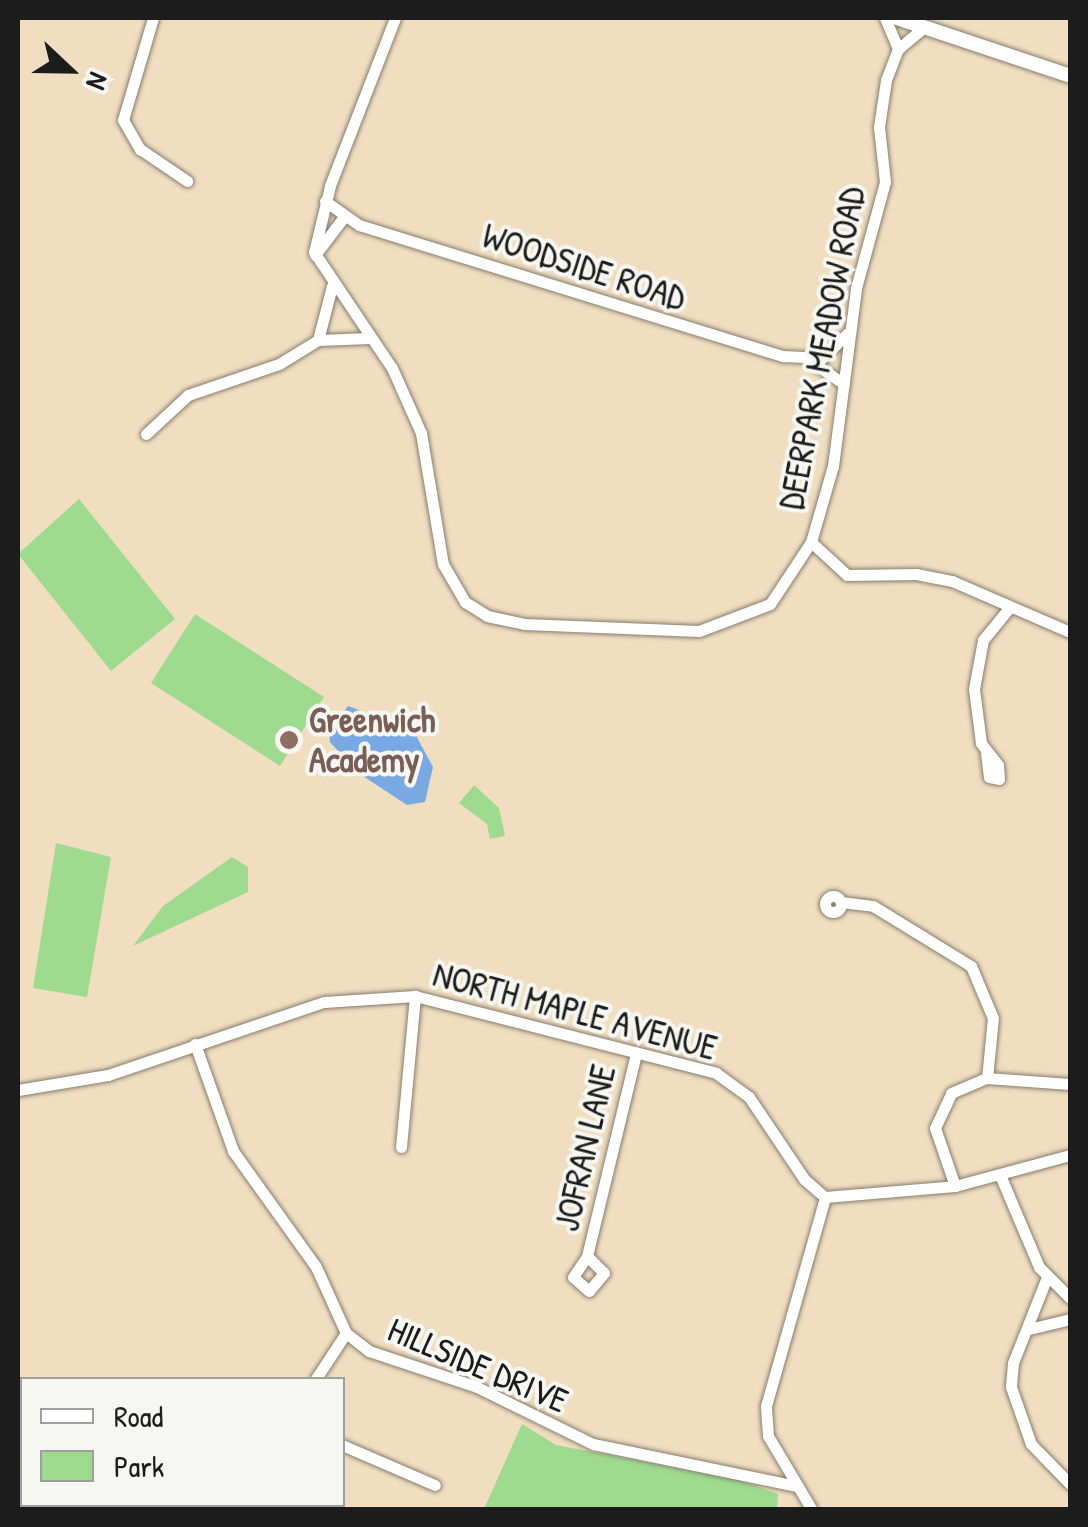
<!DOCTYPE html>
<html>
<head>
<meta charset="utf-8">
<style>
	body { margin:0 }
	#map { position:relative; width:1088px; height:1527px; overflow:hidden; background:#f1dec0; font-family:"Patrick Hand",sans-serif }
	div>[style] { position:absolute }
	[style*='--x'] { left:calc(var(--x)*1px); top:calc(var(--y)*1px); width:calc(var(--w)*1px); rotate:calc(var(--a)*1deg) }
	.green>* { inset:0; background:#9edb8f }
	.water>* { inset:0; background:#78a9e3 }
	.roads { filter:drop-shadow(0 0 2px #867d6e) drop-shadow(0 0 2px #867d6e) }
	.minor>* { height:11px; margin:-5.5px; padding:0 5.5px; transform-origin:5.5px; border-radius:5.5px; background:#fff }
	.minor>.ring { margin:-5.5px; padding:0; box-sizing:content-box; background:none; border:11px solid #fff; border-radius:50% }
	.major>* { height:14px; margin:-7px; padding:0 7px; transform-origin:7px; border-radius:7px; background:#fff }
	.dots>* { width:28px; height:28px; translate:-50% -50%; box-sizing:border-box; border:5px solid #f6f6f2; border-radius:50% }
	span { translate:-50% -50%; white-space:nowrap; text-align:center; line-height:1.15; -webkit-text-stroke:8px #f6f6f2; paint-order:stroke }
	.street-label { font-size:35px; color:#1c1c1c }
	.education-label { font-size:35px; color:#785e54; font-weight:700 }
	.left { translate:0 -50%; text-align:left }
	.frame { position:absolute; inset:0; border:20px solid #1c1c1c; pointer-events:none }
	.legend { position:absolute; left:20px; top:1377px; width:325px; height:130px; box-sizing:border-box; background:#f6f6f2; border:2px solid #9f9f9c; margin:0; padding:12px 18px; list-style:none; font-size:30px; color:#1c1c1c }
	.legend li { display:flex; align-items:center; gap:20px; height:50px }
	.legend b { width:50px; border:2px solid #9f9f9c }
	.north { position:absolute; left:20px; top:20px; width:100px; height:100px; -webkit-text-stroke:8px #f6f6f2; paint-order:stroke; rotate:112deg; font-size:28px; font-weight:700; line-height:40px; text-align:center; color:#1c1c1c }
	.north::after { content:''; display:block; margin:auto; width:35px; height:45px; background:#1c1c1c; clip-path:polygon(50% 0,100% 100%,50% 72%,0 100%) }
</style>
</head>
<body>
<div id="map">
	<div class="green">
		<i style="clip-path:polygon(79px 499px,175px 619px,111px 671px,18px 554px)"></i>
		<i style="clip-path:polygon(195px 614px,324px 697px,280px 766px,151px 683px)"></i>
		<i style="clip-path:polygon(474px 785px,499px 808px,505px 836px,490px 839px,487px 824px,459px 803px)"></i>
		<i style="clip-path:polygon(56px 843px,111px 857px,87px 997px,33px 988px)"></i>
		<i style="clip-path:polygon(232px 857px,248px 867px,248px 892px,133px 946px,163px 906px)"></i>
		<i style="clip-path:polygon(522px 1424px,556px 1445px,739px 1480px,778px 1494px,777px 1509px,484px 1509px)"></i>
	</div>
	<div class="water">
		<i style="clip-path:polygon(348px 706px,413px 730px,433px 767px,425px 802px,407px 805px,357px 772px,330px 742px,329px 732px)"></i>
	</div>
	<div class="roads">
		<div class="minor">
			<i style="--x:153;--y:18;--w:106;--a:106.4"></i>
			<i style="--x:123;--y:120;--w:34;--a:60"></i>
			<i style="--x:140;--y:149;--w:57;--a:34.2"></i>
			<i style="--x:395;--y:18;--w:180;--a:111.2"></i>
			<i style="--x:330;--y:186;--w:68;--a:103.6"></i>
			<i style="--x:314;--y:252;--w:140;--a:56.1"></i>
			<i style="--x:392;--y:368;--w:71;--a:66"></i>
			<i style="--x:421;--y:433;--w:133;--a:80.5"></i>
			<i style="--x:443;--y:564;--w:44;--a:59.9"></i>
			<i style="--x:465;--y:602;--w:26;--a:32"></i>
			<i style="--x:487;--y:616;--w:38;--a:12"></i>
			<i style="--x:524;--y:624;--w:175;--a:2.3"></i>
			<i style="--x:699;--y:631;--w:76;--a:-20.8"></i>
			<i style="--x:770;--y:604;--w:74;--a:-56.5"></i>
			<i style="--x:811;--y:542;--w:49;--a:42.5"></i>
			<i style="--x:847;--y:575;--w:69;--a:-0.8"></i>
			<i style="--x:916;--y:574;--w:37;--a:11"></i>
			<i style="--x:952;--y:581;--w:129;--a:23.4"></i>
			<i style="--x:885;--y:18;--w:34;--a:67"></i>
			<i style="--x:325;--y:201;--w:42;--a:35.2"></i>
			<i style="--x:359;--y:225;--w:444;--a:17.2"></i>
			<i style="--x:783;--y:356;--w:39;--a:3"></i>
			<i style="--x:822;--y:358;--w:36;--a:-44"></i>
			<i style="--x:315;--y:255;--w:46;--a:-52.9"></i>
			<i style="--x:318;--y:340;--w:56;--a:-75.5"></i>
			<i style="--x:811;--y:361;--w:40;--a:34.9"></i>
			<i style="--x:146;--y:434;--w:57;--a:-42.9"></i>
			<i style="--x:188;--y:395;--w:96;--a:-18.8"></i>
			<i style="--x:279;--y:364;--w:46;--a:-31.6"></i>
			<i style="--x:318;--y:340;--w:52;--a:-2.2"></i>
			<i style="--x:811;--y:542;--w:79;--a:-73.9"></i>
			<i style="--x:833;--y:466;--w:179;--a:-82.6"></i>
			<i style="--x:856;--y:288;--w:110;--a:-74.7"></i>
			<i style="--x:885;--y:182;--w:55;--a:-96.2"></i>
			<i style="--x:879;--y:127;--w:48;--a:-81.5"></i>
			<i style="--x:886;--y:80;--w:33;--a:-69"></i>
			<i style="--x:898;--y:49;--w:33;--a:-40"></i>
			<i style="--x:986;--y:753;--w:24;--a:83"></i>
			<i style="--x:989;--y:777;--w:10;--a:11"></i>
			<i style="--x:999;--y:779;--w:14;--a:-94"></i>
			<i style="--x:998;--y:765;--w:28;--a:-128"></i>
			<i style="--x:981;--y:743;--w:54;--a:-97.4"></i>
			<i style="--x:974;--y:689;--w:50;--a:-79.6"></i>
			<i style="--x:983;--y:640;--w:41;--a:-50.9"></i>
			<i class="ring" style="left:825px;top:896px;width:5px;height:5px"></i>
			<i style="--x:841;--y:902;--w:32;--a:7"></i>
			<i style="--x:873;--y:906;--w:115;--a:31.5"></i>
			<i style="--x:971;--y:966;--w:56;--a:67.1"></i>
			<i style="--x:993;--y:1018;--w:60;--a:95.7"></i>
			<i style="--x:195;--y:1044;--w:114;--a:70.4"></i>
			<i style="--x:233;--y:1151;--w:143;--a:54.4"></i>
			<i style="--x:316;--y:1267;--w:72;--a:65.6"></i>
			<i style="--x:346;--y:1333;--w:29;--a:38"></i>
			<i style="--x:369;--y:1351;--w:114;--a:18.4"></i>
			<i style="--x:477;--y:1387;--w:129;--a:26.2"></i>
			<i style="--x:593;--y:1444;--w:207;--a:11.7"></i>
			<i style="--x:18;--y:1090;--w:91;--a:-9.5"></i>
			<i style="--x:108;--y:1075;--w:228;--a:-18.7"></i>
			<i style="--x:324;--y:1002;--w:91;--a:-3.8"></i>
			<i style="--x:415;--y:996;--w:311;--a:14.3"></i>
			<i style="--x:716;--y:1073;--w:41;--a:36"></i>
			<i style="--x:749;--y:1097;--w:99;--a:56.1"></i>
			<i style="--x:804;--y:1179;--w:28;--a:41"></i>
			<i style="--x:825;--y:1197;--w:130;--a:-4.8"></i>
			<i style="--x:955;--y:1186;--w:119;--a:-15.1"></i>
			<i style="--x:401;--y:1147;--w:152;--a:-84.7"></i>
			<i style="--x:1000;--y:1175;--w:100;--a:67"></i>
			<i style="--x:1039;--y:1267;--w:44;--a:45"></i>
			<i style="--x:955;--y:1186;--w:61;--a:-109"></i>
			<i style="--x:935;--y:1128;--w:38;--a:-65"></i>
			<i style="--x:951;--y:1093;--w:39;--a:-23"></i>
			<i style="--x:987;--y:1078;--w:83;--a:4.1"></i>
			<i style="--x:587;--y:1256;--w:24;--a:45"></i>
			<i style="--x:604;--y:1273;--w:23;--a:130"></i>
			<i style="--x:589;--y:1291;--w:21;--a:-139"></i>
			<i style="--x:573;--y:1277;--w:25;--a:-56"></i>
			<i style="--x:587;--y:1256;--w:208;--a:-76.4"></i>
			<i style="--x:1047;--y:1277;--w:92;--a:111.6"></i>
			<i style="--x:1013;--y:1363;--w:24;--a:95"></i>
			<i style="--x:1011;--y:1387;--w:60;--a:70.7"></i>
			<i style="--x:1031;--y:1444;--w:56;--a:45.7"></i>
			<i style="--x:1029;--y:1329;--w:42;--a:-13.7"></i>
			<i style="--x:315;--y:1380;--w:56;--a:-56.6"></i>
			<i style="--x:342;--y:1445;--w:101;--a:23.3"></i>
			<i style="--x:55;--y:1510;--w:6;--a:-72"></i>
			<i style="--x:123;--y:1510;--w:6;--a:-72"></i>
			<i style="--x:812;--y:1510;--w:86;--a:-120.7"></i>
			<i style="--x:768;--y:1436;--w:30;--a:-94"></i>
			<i style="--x:766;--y:1406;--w:217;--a:-74.2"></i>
		</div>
		<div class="major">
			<i style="--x:897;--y:18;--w:182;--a:18.5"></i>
			<i style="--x:18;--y:1470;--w:5;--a:37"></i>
			<i style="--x:77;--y:1504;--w:12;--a:31"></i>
		</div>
	</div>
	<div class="dots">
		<i style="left:289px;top:740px;background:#8d6e63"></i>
	</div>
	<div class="street-label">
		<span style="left:584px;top:267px;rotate:18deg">WOODSIDE ROAD</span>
		<span style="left:822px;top:348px;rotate:-79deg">DEERPARK MEADOW ROAD</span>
		<span style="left:575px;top:1011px;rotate:15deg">NORTH MAPLE AVENUE</span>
		<span style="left:585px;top:1148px;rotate:-77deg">JOFRAN LANE</span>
		<span style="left:478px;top:1365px;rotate:23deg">HILLSIDE DRIVE</span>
	</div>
	<div class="education-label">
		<span class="left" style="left:309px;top:740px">Greenwich<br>Academy</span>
	</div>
	<div class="frame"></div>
	<ul class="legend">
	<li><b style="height:12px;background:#fff"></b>Road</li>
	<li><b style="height:28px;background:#9edb8f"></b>Park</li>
	</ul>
	<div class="north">N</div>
</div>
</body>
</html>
